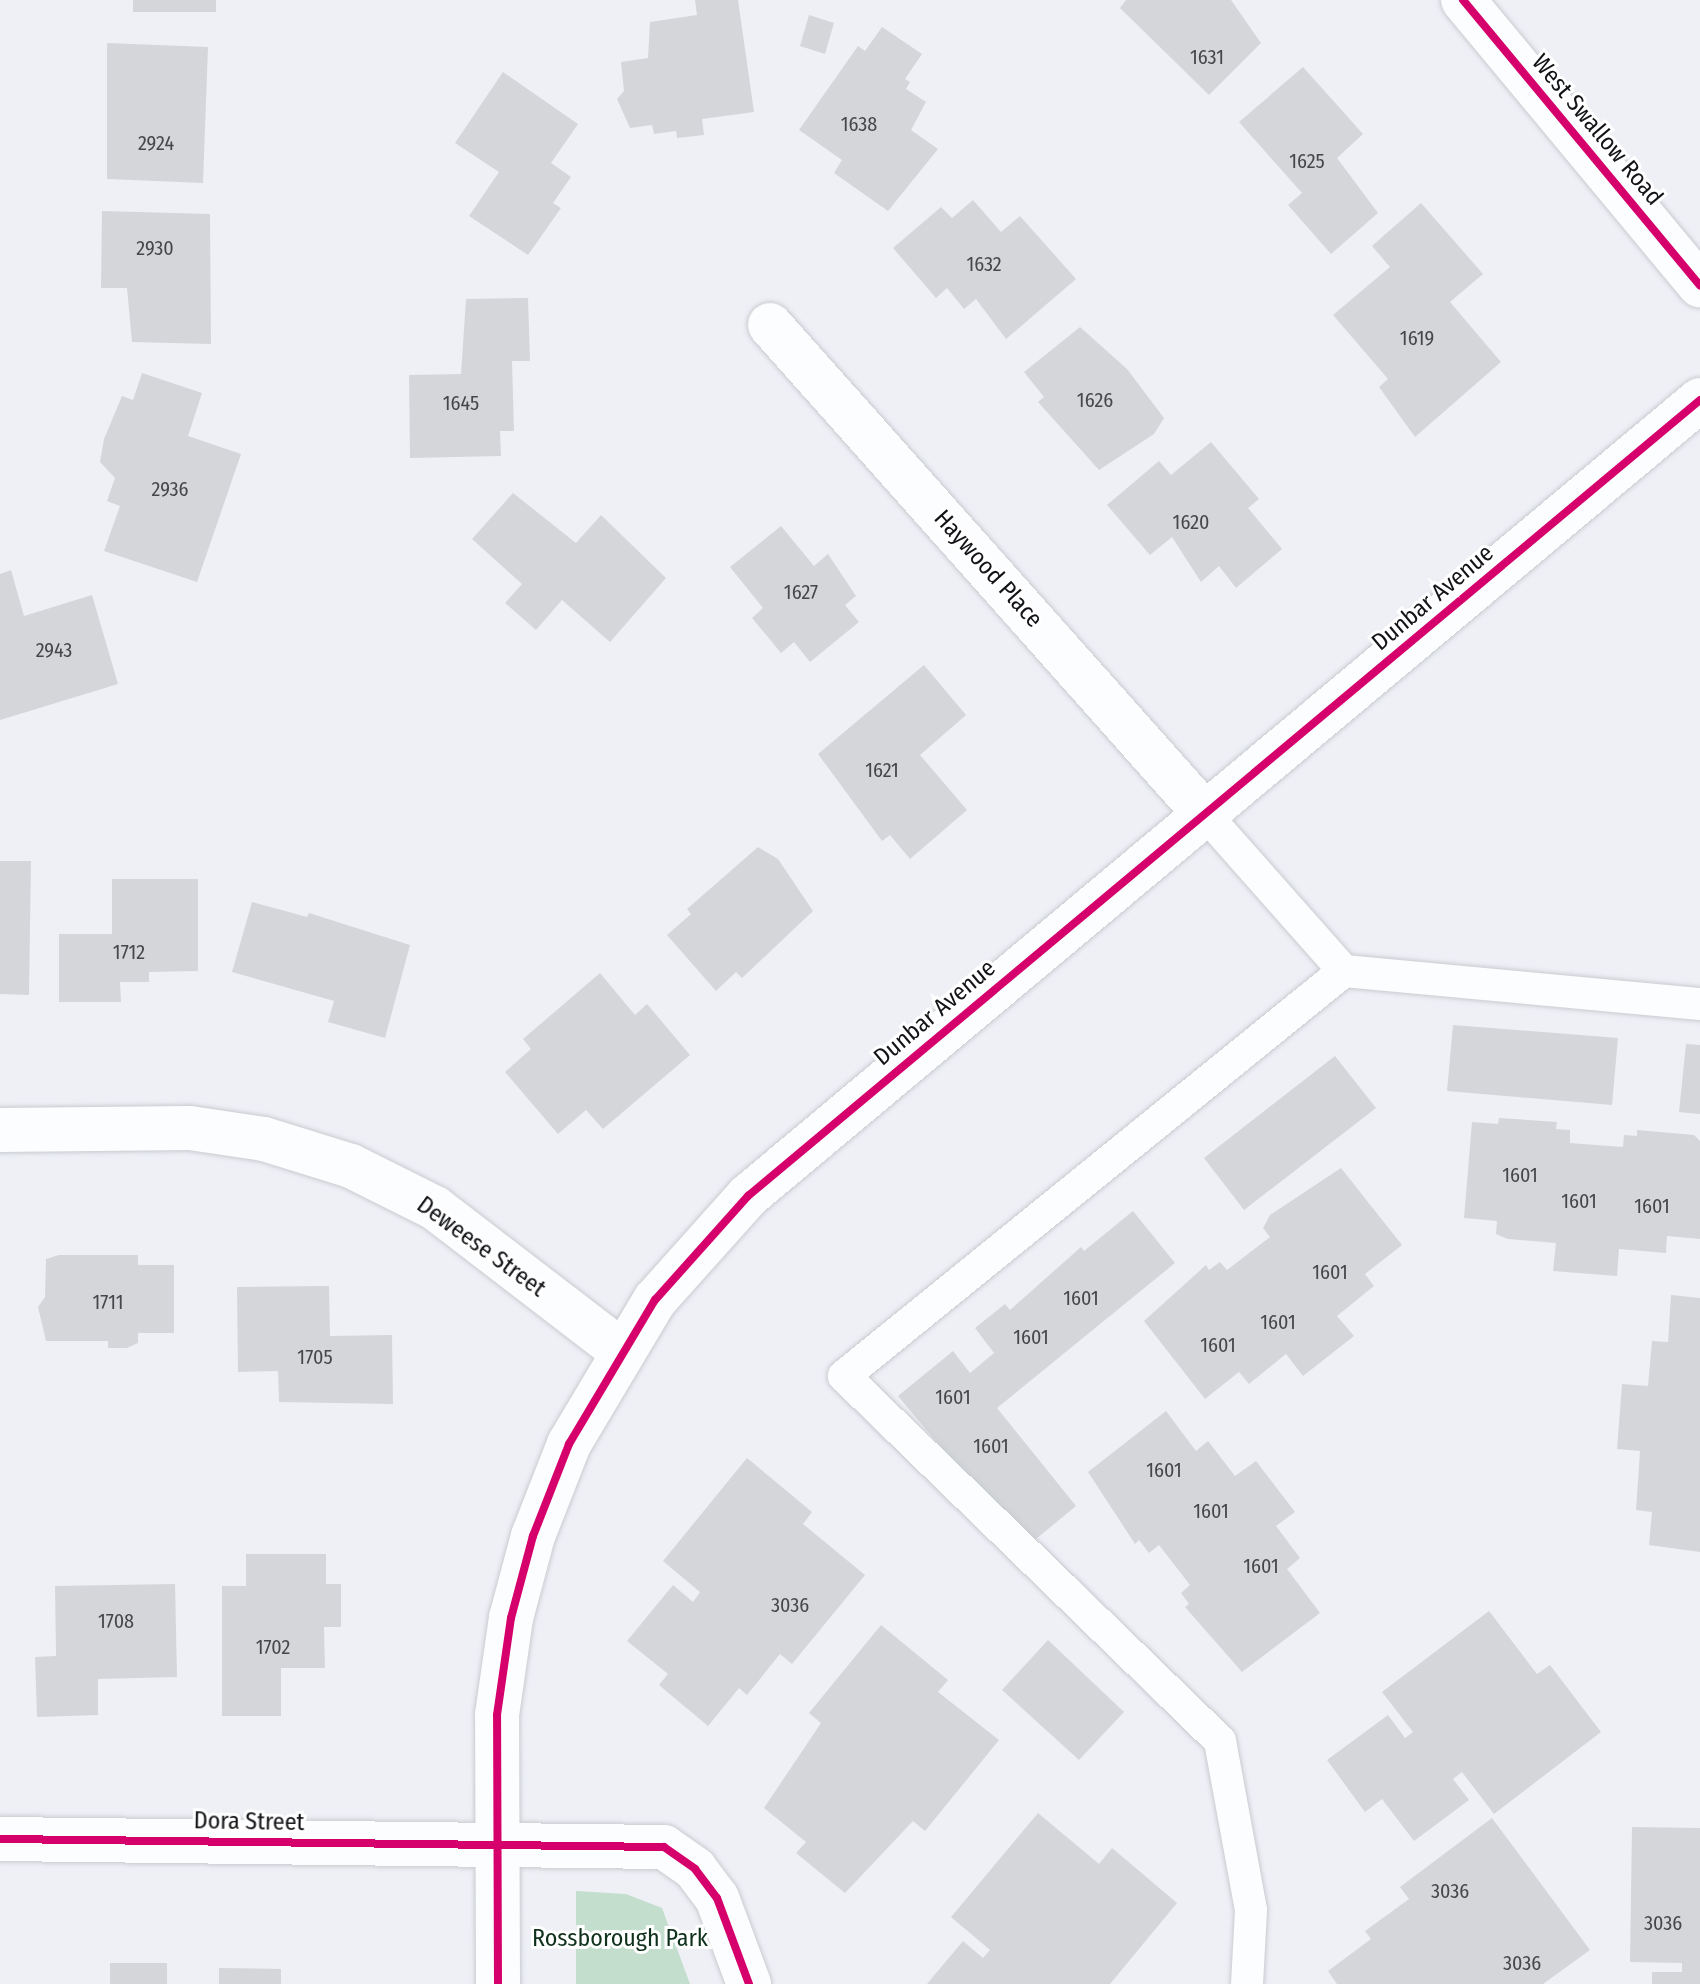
<!DOCTYPE html>
<html>
<head>
<meta charset="utf-8">
<style>
	body { margin:0 }
	#map { position:relative; width:1700px; height:1984px; overflow:hidden; background:#eef0f6; font-family:"Fira Sans Condensed",sans-serif }
	div>[style] { position:absolute }
	[style*='--x'] { left:calc(var(--x)*1px); top:calc(var(--y)*1px); width:calc(var(--w)*1px); rotate:calc(var(--a)*1deg) }
	.green>* { inset:0; background:#c3decd }
	.building>* { inset:0; background:#d4d6da }
	.roads { filter:drop-shadow(0 0 2px #c9cbd0) drop-shadow(0 0 2px #c9cbd0) }
	.service>* { height:32px; margin:-16px; padding:0 16px; transform-origin:16px; border-radius:16px; background:#fcfdfe }
	.minor>* { height:44px; margin:-22px; padding:0 22px; transform-origin:22px; border-radius:22px; background:#fcfdfe }
	.cycleway>* { height:8px; margin:-4px; padding:0 4px; transform-origin:4px; border-radius:4px; background:#d6006c }
	span { translate:-50% -50%; white-space:nowrap; text-align:center; line-height:1.15; -webkit-text-stroke:6px #fff; paint-order:stroke }
	.number-label { font-size:20px; color:#46474a }
	.number-label span { -webkit-text-stroke-width:0 }
	.street-label { font-size:24px; color:#121316 }
	.park-label { font-size:24px; color:#10321c }
</style>
</head>
<body>
<div id="map">
	<div class="green">
		<i style="clip-path:polygon(576px 1891px,626px 1894px,662px 1908px,690px 1984px,576px 1984px)"></i>
	</div>
	<div class="building">
		<i style="clip-path:polygon(133px 0,216px 0,216px 12px,133px 12px)"></i>
		<i style="clip-path:polygon(695px 0,738px 0,754px 112px,702px 119px,704px 135px,677px 138px,676px 131px,654px 134px,652px 125px,630px 128px,617px 99px,624px 91px,621px 62px,648px 58px,650px 22px,697px 15px)"></i>
		<i style="clip-path:polygon(1126px 0,1231px 0,1261px 43px,1209px 95px,1120px 8px)"></i>
		<i style="clip-path:polygon(809px 15px,834px 23px,825px 54px,800px 46px)"></i>
		<i style="clip-path:polygon(882px 27px,922px 54px,905px 79px,910px 82px,906px 89px,926px 102px,911px 130px,938px 149px,888px 211px,834px 173px,842px 160px,799px 130px,858px 46px,865px 51px)"></i>
		<i style="clip-path:polygon(107px 43px,208px 47px,203px 183px,107px 179px)"></i>
		<i style="clip-path:polygon(1303px 67px,1363px 134px,1337px 158px,1378px 213px,1331px 254px,1288px 205px,1302px 193px,1239px 122px)"></i>
		<i style="clip-path:polygon(503px 72px,578px 124px,551px 163px,571px 177px,553px 203px,561px 208px,528px 255px,469px 216px,499px 172px,455px 143px)"></i>
		<i style="clip-path:polygon(973px 200px,1001px 232px,1020px 216px,1076px 279px,1006px 339px,976px 299px,964px 309px,947px 288px,936px 298px,893px 248px,941px 207px,952px 218px)"></i>
		<i style="clip-path:polygon(1421px 203px,1483px 274px,1450px 302px,1501px 362px,1415px 437px,1379px 387px,1388px 379px,1333px 315px,1390px 267px,1372px 246px)"></i>
		<i style="clip-path:polygon(102px 211px,210px 214px,211px 344px,132px 342px,127px 288px,101px 288px)"></i>
		<i style="clip-path:polygon(528px 298px,530px 361px,512px 361px,514px 431px,500px 431px,501px 456px,410px 458px,409px 375px,461px 374px,466px 299px)"></i>
		<i style="clip-path:polygon(1080px 327px,1127px 369px,1164px 418px,1154px 434px,1099px 470px,1038px 402px,1044px 397px,1024px 372px)"></i>
		<i style="clip-path:polygon(142px 373px,202px 393px,188px 436px,241px 454px,197px 582px,104px 551px,120px 506px,107px 501px,115px 478px,100px 462px,104px 439px,122px 396px,133px 400px)"></i>
		<i style="clip-path:polygon(1211px 442px,1259px 499px,1248px 508px,1282px 549px,1236px 588px,1219px 566px,1201px 582px,1172px 537px,1150px 555px,1107px 505px,1159px 461px,1171px 475px)"></i>
		<i style="clip-path:polygon(513px 493px,576px 543px,601px 515px,666px 578px,610px 642px,562px 600px,536px 630px,505px 603px,522px 584px,472px 539px)"></i>
		<i style="clip-path:polygon(781px 526px,814px 566px,828px 554px,856px 596px,845px 605px,859px 622px,810px 662px,794px 642px,781px 653px,752px 618px,763px 608px,730px 567px)"></i>
		<i style="clip-path:polygon(11px 570px,24px 616px,92px 595px,118px 684px,0 720px,0 574px)"></i>
		<i style="clip-path:polygon(924px 665px,966px 715px,920px 755px,967px 810px,910px 859px,890px 835px,882px 841px,818px 754px)"></i>
		<i style="clip-path:polygon(758px 847px,778px 859px,813px 911px,742px 978px,736px 972px,716px 991px,667px 935px,691px 914px,687px 909px)"></i>
		<i style="clip-path:polygon(0 861px,31px 861px,29px 995px,0 994px)"></i>
		<i style="clip-path:polygon(112px 879px,198px 879px,198px 971px,149px 972px,149px 982px,120px 982px,121px 1002px,59px 1002px,59px 934px,112px 934px)"></i>
		<i style="clip-path:polygon(252px 902px,307px 917px,309px 913px,410px 945px,385px 1038px,328px 1022px,334px 1001px,232px 972px)"></i>
		<i style="clip-path:polygon(600px 973px,635px 1015px,647px 1004px,690px 1055px,603px 1129px,586px 1110px,558px 1134px,505px 1072px,531px 1049px,523px 1039px)"></i>
		<i style="clip-path:polygon(1453px 1025px,1618px 1038px,1612px 1105px,1447px 1091px)"></i>
		<i style="clip-path:polygon(1686px 1044px,1700px 1045px,1700px 1114px,1679px 1112px)"></i>
		<i style="clip-path:polygon(1335px 1056px,1376px 1108px,1244px 1210px,1204px 1158px)"></i>
		<i style="clip-path:polygon(1499px 1118px,1557px 1122px,1556px 1129px,1570px 1130px,1570px 1143px,1623px 1147px,1624px 1135px,1637px 1136px,1637px 1130px,1694px 1135px,1700px 1141px,1700px 1239px,1667px 1236px,1666px 1253px,1619px 1249px,1617px 1276px,1553px 1271px,1556px 1243px,1508px 1239px,1496px 1234px,1497px 1221px,1464px 1218px,1472px 1122px,1498px 1124px)"></i>
		<i style="clip-path:polygon(1341px 1168px,1402px 1245px,1365px 1274px,1374px 1286px,1337px 1316px,1354px 1336px,1303px 1376px,1286px 1354px,1249px 1384px,1239px 1372px,1205px 1399px,1144px 1321px,1206px 1265px,1209px 1270px,1220px 1262px,1227px 1270px,1270px 1237px,1263px 1228px,1270px 1215px)"></i>
		<i style="clip-path:polygon(1133px 1211px,1175px 1263px,997px 1408px,1076px 1506px,1025px 1548px,898px 1396px,953px 1351px,970px 1373px,994px 1353px,975px 1328px,1005px 1304px,1010px 1310px,1081px 1247px,1084px 1251px)"></i>
		<i style="clip-path:polygon(59px 1255px,138px 1255px,138px 1265px,174px 1265px,174px 1333px,138px 1333px,138px 1343px,127px 1348px,108px 1348px,108px 1341px,46px 1341px,38px 1307px,45px 1297px,46px 1259px)"></i>
		<i style="clip-path:polygon(329px 1286px,330px 1336px,392px 1335px,393px 1404px,279px 1402px,278px 1371px,238px 1372px,237px 1287px)"></i>
		<i style="clip-path:polygon(1671px 1295px,1700px 1298px,1700px 1552px,1649px 1545px,1652px 1512px,1636px 1510px,1640px 1451px,1617px 1449px,1622px 1384px,1648px 1386px,1652px 1341px,1668px 1342px)"></i>
		<i style="clip-path:polygon(1166px 1411px,1196px 1451px,1208px 1441px,1235px 1476px,1256px 1461px,1295px 1512px,1276px 1526px,1300px 1558px,1287px 1569px,1320px 1613px,1242px 1672px,1185px 1607px,1189px 1604px,1181px 1593px,1190px 1585px,1159px 1545px,1149px 1553px,1139px 1540px,1135px 1544px,1088px 1472px)"></i>
		<i style="clip-path:polygon(747px 1458px,812px 1512px,803px 1524px,865px 1575px,792px 1664px,780px 1654px,747px 1695px,739px 1688px,708px 1726px,659px 1685px,668px 1674px,627px 1641px,673px 1585px,693px 1602px,700px 1592px,663px 1561px)"></i>
		<i style="clip-path:polygon(246px 1554px,326px 1554px,326px 1584px,341px 1584px,341px 1627px,324px 1627px,325px 1668px,281px 1668px,281px 1716px,222px 1716px,222px 1586px,246px 1586px)"></i>
		<i style="clip-path:polygon(175px 1584px,177px 1677px,98px 1679px,98px 1715px,37px 1717px,35px 1657px,56px 1656px,55px 1586px)"></i>
		<i style="clip-path:polygon(1489px 1611px,1537px 1674px,1550px 1665px,1601px 1732px,1494px 1814px,1462px 1772px,1453px 1779px,1469px 1800px,1414px 1841px,1382px 1799px,1365px 1812px,1327px 1760px,1388px 1715px,1405px 1738px,1413px 1732px,1382px 1692px)"></i>
		<i style="clip-path:polygon(881px 1625px,948px 1680px,938px 1692px,999px 1740px,925px 1831px,913px 1821px,845px 1893px,796px 1853px,806px 1842px,764px 1808px,821px 1723px,809px 1713px)"></i>
		<i style="clip-path:polygon(1048px 1640px,1124px 1712px,1079px 1760px,1002px 1690px)"></i>
		<i style="clip-path:polygon(1038px 1813px,1099px 1864px,1112px 1848px,1177px 1903px,1110px 1984px,927px 1984px,963px 1941px,983px 1958px,990px 1950px,951px 1917px)"></i>
		<i style="clip-path:polygon(1492px 1818px,1590px 1950px,1543px 1984px,1337px 1984px,1328px 1971px,1371px 1939px,1365px 1931px,1409px 1899px,1400px 1887px)"></i>
		<i style="clip-path:polygon(1632px 1827px,1700px 1828px,1700px 1984px,1652px 1984px,1652px 1972px,1682px 1972px,1682px 1963px,1630px 1962px)"></i>
		<i style="clip-path:polygon(110px 1963px,167px 1963px,167px 1984px,110px 1984px)"></i>
		<i style="clip-path:polygon(219px 1968px,281px 1969px,281px 1984px,219px 1984px)"></i>
	</div>
	<div class="roads">
		<div class="service">
			<i style="--x:1205;--y:814;--w:210;--a:48.5"></i>
			<i style="--x:1247;--y:1984;--w:74;--a:-86.9"></i>
			<i style="--x:1251;--y:1910;--w:172;--a:-100.4"></i>
			<i style="--x:1220;--y:1741;--w:524;--a:-135.85"></i>
			<i style="--x:844;--y:1376;--w:643;--a:-39.01"></i>
			<i style="--x:1344;--y:971;--w:358;--a:5.3"></i>
		</div>
		<div class="minor">
			<i style="--x:1463;--y:0;--w:371;--a:50.3"></i>
			<i style="--x:770;--y:325;--w:654;--a:48.34"></i>
			<i style="--x:0;--y:1130;--w:190;--a:-0.6"></i>
			<i style="--x:190;--y:1128;--w:75;--a:8.5"></i>
			<i style="--x:264;--y:1139;--w:91;--a:17.2"></i>
			<i style="--x:351;--y:1166;--w:94;--a:26.6"></i>
			<i style="--x:435;--y:1208;--w:233;--a:37.5"></i>
			<i style="--x:0;--y:1839;--w:664;--a:0.69"></i>
			<i style="--x:664;--y:1847;--w:38;--a:35"></i>
			<i style="--x:695;--y:1869;--w:36;--a:53"></i>
			<i style="--x:717;--y:1898;--w:92;--a:69.6"></i>
			<i style="--x:498;--y:1984;--w:269;--a:-90.2"></i>
			<i style="--x:497;--y:1715;--w:98;--a:-81.8"></i>
			<i style="--x:511;--y:1618;--w:85;--a:-75"></i>
			<i style="--x:533;--y:1536;--w:99;--a:-68.6"></i>
			<i style="--x:569;--y:1444;--w:168;--a:-59.2"></i>
			<i style="--x:655;--y:1300;--w:140;--a:-48.2"></i>
			<i style="--x:748;--y:1196;--w:1241;--a:-39.9"></i>
		</div>
	</div>
	<div class="cycleway">
		<i style="--x:1463;--y:0;--w:371;--a:50.3"></i>
		<i style="--x:0;--y:1839;--w:664;--a:0.69"></i>
		<i style="--x:664;--y:1847;--w:38;--a:35"></i>
		<i style="--x:695;--y:1869;--w:36;--a:53"></i>
		<i style="--x:717;--y:1898;--w:92;--a:69.6"></i>
		<i style="--x:498;--y:1984;--w:269;--a:-90.2"></i>
		<i style="--x:497;--y:1715;--w:98;--a:-81.8"></i>
		<i style="--x:511;--y:1618;--w:85;--a:-75"></i>
		<i style="--x:533;--y:1536;--w:99;--a:-68.6"></i>
		<i style="--x:569;--y:1444;--w:168;--a:-59.2"></i>
		<i style="--x:655;--y:1300;--w:140;--a:-48.2"></i>
		<i style="--x:748;--y:1196;--w:1241;--a:-39.9"></i>
	</div>
	<div class="number-label">
		<span style="left:1207px;top:57px">1631</span>
		<span style="left:859px;top:124px">1638</span>
		<span style="left:156px;top:143px">2924</span>
		<span style="left:1307px;top:161px">1625</span>
		<span style="left:155px;top:248px">2930</span>
		<span style="left:984px;top:264px">1632</span>
		<span style="left:1417px;top:338px">1619</span>
		<span style="left:1095px;top:400px">1626</span>
		<span style="left:461px;top:403px">1645</span>
		<span style="left:170px;top:489px">2936</span>
		<span style="left:1191px;top:522px">1620</span>
		<span style="left:801px;top:592px">1627</span>
		<span style="left:54px;top:650px">2943</span>
		<span style="left:882px;top:770px">1621</span>
		<span style="left:129px;top:952px">1712</span>
		<span style="left:1520px;top:1175px">1601</span>
		<span style="left:1579px;top:1201px">1601</span>
		<span style="left:1652px;top:1206px">1601</span>
		<span style="left:1330px;top:1272px">1601</span>
		<span style="left:1081px;top:1298px">1601</span>
		<span style="left:108px;top:1302px">1711</span>
		<span style="left:1278px;top:1322px">1601</span>
		<span style="left:1031px;top:1337px">1601</span>
		<span style="left:1218px;top:1345px">1601</span>
		<span style="left:315px;top:1357px">1705</span>
		<span style="left:953px;top:1397px">1601</span>
		<span style="left:991px;top:1446px">1601</span>
		<span style="left:1164px;top:1470px">1601</span>
		<span style="left:1211px;top:1511px">1601</span>
		<span style="left:1261px;top:1566px">1601</span>
		<span style="left:790px;top:1605px">3036</span>
		<span style="left:116px;top:1621px">1708</span>
		<span style="left:273px;top:1647px">1702</span>
		<span style="left:1450px;top:1891px">3036</span>
		<span style="left:1663px;top:1923px">3036</span>
		<span style="left:1522px;top:1963px">3036</span>
	</div>
	<div class="street-label">
		<span style="left:1597px;top:130px;rotate:50deg">West Swallow Road</span>
		<span style="left:988px;top:569px;rotate:48deg">Haywood Place</span>
		<span style="left:1433px;top:598px;rotate:-40deg">Dunbar Avenue</span>
		<span style="left:935px;top:1013px;rotate:-40deg">Dunbar Avenue</span>
		<span style="left:481px;top:1247px;rotate:36deg">Deweese Street</span>
		<span style="left:249px;top:1822px;rotate:1deg">Dora Street</span>
	</div>
	<div class="park-label">
		<span style="left:620px;top:1939px">Rossborough Park</span>
	</div>
</div>
</body>
</html>
